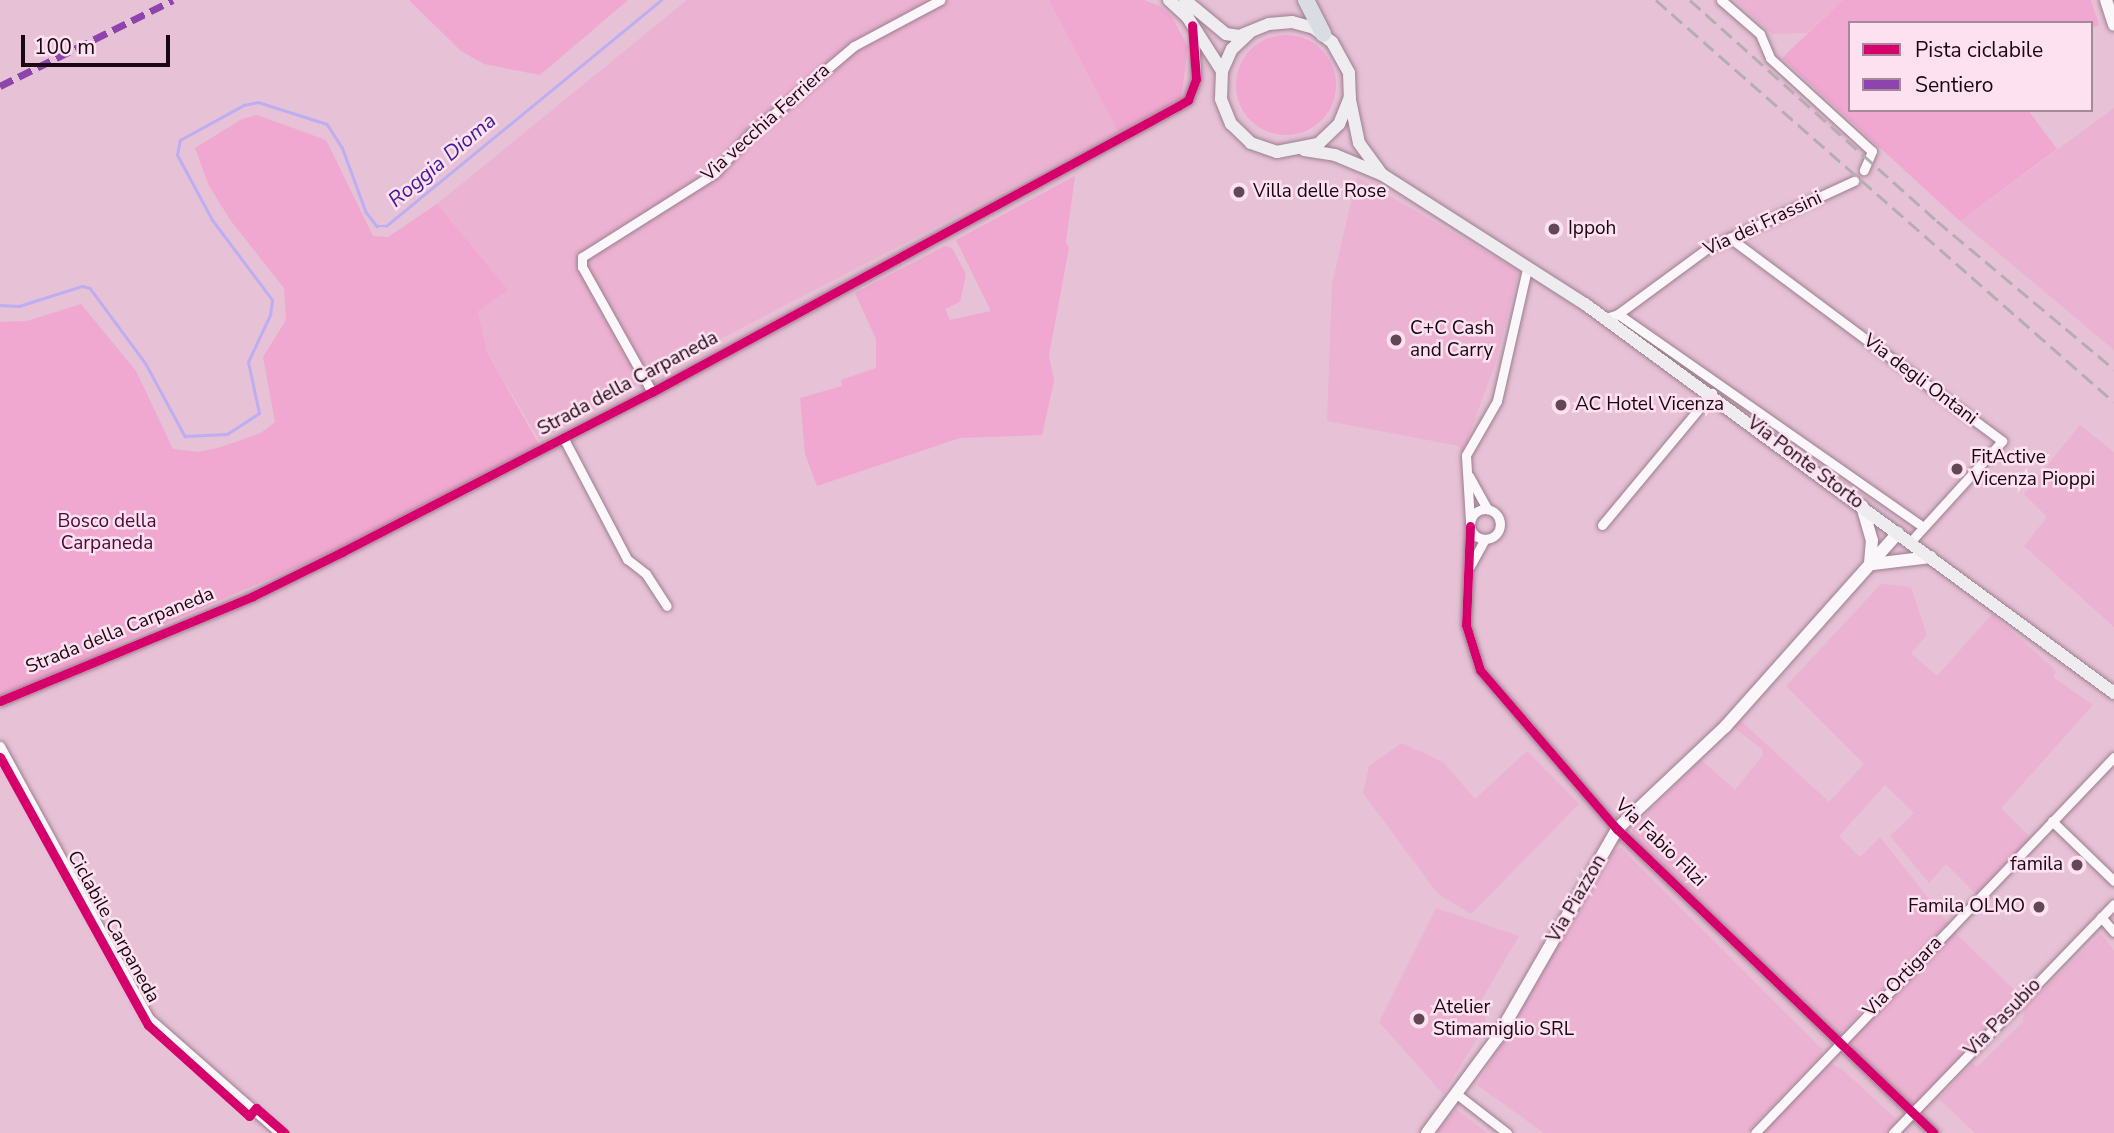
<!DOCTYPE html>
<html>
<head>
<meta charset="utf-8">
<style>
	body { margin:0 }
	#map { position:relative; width:2114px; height:1133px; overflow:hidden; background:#e7c1d6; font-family:"Nunito Sans",sans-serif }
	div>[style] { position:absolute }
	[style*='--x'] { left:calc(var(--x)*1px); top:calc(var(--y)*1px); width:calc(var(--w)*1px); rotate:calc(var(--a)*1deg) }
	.built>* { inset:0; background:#ecb2d2 }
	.green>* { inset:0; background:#f0a7d0 }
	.round { border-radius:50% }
	.stream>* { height:2.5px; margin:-1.25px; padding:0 1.25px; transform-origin:1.25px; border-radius:1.25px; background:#bdaef2 }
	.roads { filter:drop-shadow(0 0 2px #9b7e8e) drop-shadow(0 0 2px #9b7e8e) }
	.minor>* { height:9px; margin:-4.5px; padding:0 4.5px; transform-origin:4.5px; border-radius:4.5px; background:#fbf6f9 }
	.minor>.ring { margin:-4.5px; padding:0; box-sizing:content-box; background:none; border:9px solid #fbf6f9; border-radius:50% }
	.tertiary>* { height:12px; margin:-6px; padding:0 6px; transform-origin:6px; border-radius:6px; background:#fbf6f9 }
	.secondary>* { height:12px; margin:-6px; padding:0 6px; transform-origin:6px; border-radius:6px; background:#efecf0 }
	.trunk>* { height:16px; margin:-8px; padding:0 8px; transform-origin:8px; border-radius:8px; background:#dadce3 }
	.rail>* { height:2.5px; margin-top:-1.25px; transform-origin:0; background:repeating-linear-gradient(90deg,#b6adb1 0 14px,transparent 0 21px) }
	.quiet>* { height:7px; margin-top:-3.5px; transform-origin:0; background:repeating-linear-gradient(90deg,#8e44ad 0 14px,transparent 0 21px) }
	.cycleway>* { height:9px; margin:-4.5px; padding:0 4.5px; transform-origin:4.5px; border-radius:4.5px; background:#d6006c }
	.dots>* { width:19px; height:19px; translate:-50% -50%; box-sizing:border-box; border:4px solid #fee1f0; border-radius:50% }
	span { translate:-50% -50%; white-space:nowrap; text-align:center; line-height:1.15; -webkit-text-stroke:5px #fee1f0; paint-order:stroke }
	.street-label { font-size:19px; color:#1d0613 }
	.poi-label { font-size:19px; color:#1d0613 }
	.left { translate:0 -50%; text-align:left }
	.right { translate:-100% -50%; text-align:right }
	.park-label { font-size:19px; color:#500938 }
	.water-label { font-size:21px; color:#401c9b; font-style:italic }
	.legend { position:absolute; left:1848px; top:21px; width:245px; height:91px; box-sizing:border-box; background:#fee1f0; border:2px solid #a48998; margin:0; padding:9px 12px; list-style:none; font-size:21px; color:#1d0613 }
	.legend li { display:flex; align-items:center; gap:14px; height:35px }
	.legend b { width:35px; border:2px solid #a48998 }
	.scale { position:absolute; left:21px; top:35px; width:149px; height:32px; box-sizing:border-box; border:4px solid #1d0613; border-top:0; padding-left:9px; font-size:21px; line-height:24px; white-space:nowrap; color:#1d0613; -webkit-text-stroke:5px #fee1f0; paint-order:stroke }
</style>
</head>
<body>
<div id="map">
	<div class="built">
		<i style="clip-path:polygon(687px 0,1049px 0,1118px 132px,667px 367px,539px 440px,487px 352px,478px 310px,507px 289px,437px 204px)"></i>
		<i style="clip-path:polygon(1735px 0,1843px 0,1807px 33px,1772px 34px)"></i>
		<i style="clip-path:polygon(2114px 108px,2114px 350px,1960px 221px)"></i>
		<i style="clip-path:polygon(1357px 177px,1519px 271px,1496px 362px,1462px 454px,1459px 446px,1327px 421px,1332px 284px)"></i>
		<i style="clip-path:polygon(2080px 425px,2114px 452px,2114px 627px,2024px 546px,2047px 517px,2024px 494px)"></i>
		<i style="clip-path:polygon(1881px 584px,1911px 587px,1927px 635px,1911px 653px,1937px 676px,1992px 614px,2050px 665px,2056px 672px,2053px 677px,2093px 705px,2001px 808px,2031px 838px,1976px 894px,1946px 864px,1929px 883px,1890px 836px,1914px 813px,1885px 785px,1839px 836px,1860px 857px,1880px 837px,1948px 923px,1836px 1038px,1632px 838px,1632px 828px,1701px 760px,1735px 790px,1763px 755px,1762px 749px,1733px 727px,1740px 720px,1829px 802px,1864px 764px,1786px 686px)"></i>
		<i style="clip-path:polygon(1402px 743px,1443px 762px,1475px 799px,1527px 751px,1579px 804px,1471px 914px,1438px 894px,1363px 793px,1369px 766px)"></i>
		<i style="clip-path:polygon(1621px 848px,1822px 1049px,1822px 1054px,1746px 1133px,1544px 1133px,1477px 1085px,1614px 850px)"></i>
		<i style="clip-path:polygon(1436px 908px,1519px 936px,1478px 1006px,1484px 1010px,1486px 1024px,1443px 1094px,1379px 1022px)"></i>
		<i style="clip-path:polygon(1953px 931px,2022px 997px,1911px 1114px,1845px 1045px)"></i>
		<i style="clip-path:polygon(2101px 934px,2114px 950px,2114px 1133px,1975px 1133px,1939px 1099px,1972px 1063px,1977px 1067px,2023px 1022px,2024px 1008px)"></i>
		<i style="clip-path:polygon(1830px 1063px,1843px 1070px,1897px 1120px,1891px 1133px,1760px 1133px)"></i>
		<i style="clip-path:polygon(1456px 1109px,1487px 1133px,1436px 1133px)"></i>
	</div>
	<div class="green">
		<i style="clip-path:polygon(409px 0,628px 0,540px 75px,484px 64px,461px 51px)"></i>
		<i style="clip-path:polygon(1049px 0,1144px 0,1161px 7px,1172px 17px,1188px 47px,1181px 99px,1118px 132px)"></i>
		<i style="clip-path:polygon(1843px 0,2091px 0,2099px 25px,2091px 29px,2091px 23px,1850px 23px,1850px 110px,2028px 110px,2057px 149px,1960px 221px,1782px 58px)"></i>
		<i class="round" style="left:1236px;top:35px;width:100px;height:100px"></i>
		<i style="clip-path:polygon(257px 115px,326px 140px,373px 236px,388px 237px,437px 204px,508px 290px,478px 311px,487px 352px,542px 450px,334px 551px,118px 644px,96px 664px,0 705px,0 322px,27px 321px,81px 304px,136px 371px,173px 449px,198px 452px,221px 447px,261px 433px,275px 422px,263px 357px,286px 320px,284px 288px,231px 221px,209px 186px,195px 148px,242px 119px)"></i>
		<i style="clip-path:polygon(1075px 176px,1066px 242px,1069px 248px,1049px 355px,1054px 381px,1042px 435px,960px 438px,817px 486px,805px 454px,800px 398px,842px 386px,841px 380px,876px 368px,876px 339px,855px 293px,945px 246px,952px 248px,966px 274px,960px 302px,945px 309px,950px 320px,991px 311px,956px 240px)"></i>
	</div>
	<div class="stream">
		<i style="--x:0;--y:305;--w:19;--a:3"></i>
		<i style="--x:19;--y:306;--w:66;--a:-17.6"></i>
		<i style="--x:82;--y:286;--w:8;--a:14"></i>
		<i style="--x:90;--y:288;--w:94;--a:53.6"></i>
		<i style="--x:146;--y:364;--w:82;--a:61.6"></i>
		<i style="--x:185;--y:436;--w:42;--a:-2.7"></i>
		<i style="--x:227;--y:434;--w:38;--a:-33"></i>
		<i style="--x:259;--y:413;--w:52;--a:-102.2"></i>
		<i style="--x:248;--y:362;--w:52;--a:-64.9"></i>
		<i style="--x:270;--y:315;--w:15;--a:-82"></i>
		<i style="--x:272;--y:300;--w:100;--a:-126.9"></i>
		<i style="--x:212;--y:220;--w:74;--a:-118.3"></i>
		<i style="--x:177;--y:155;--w:15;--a:-79"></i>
		<i style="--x:180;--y:140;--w:73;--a:-28.7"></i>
		<i style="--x:244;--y:105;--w:14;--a:-12"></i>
		<i style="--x:258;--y:102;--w:72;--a:17.7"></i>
		<i style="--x:327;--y:124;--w:27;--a:57"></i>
		<i style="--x:342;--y:147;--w:69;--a:69.7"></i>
		<i style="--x:366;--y:212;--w:18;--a:52"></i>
		<i style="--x:377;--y:226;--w:9;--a:0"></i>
		<i style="--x:386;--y:226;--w:356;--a:-39.4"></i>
	</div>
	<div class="roads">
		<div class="minor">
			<i style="--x:1721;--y:0;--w:52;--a:41.1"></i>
			<i style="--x:1760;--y:34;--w:26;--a:67"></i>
			<i style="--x:1770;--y:58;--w:138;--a:42.4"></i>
			<i style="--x:1872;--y:151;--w:21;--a:113"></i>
			<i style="--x:1730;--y:238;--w:339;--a:36.7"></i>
			<i style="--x:2002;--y:441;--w:137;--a:132.3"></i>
			<i style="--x:1618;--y:314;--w:372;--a:34.9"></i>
			<i style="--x:1606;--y:318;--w:13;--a:-18"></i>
			<i style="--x:1618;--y:314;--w:112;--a:-36.3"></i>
			<i style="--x:1708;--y:248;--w:161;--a:-24.7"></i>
			<i style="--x:652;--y:392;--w:143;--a:-119.2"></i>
			<i style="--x:582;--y:267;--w:10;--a:-90"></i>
			<i style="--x:582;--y:257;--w:157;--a:-32.3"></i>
			<i style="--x:715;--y:173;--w:51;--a:-48.2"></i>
			<i style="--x:749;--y:135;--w:138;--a:-40.3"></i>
			<i style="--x:854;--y:46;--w:98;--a:-28.1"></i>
			<i style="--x:564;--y:439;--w:136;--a:62.3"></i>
			<i style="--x:627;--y:559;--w:24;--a:38"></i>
			<i style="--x:646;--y:574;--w:38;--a:57"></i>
			<i style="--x:1469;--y:476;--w:38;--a:61"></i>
			<i class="ring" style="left:1470px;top:509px;width:21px;height:21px"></i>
			<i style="--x:1470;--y:521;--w:66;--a:-93.5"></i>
			<i style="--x:1466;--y:455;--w:62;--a:-60.1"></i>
			<i style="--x:1497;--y:401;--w:135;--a:-77.2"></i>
			<i style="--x:1602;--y:525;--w:172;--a:-50.2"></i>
			<i style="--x:1470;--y:526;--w:99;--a:92.3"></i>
			<i style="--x:1466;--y:625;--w:47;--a:72.7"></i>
			<i style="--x:1480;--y:670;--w:210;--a:49.3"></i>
			<i style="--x:1617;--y:829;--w:439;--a:43.8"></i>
			<i style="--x:1470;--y:566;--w:31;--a:-61"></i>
			<i style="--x:0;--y:701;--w:274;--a:-22.5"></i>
			<i style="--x:253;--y:596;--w:99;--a:-26.3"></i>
			<i style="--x:342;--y:552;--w:349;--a:-27.3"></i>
			<i style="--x:652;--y:392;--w:599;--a:-28.53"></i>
			<i style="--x:1178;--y:106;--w:12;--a:-31"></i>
			<i style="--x:1188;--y:100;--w:22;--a:-69"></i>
			<i style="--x:1196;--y:79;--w:46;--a:-92.5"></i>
			<i style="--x:0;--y:746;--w:310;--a:61.3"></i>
			<i style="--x:149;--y:1018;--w:174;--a:41.3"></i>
			<i style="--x:2052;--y:821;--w:86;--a:44.1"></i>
			<i style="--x:2101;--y:917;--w:20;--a:49"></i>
			<i style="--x:1458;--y:1095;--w:62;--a:37.8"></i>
			<i style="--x:1755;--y:1133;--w:520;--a:-46.32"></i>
			<i style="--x:1893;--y:1133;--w:318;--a:-46"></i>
		</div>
		<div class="tertiary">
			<i style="--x:2106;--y:0;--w:26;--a:72"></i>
			<i style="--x:1862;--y:506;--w:35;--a:74"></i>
			<i style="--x:1872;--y:540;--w:25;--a:95"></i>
			<i style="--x:1873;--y:564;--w:58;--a:-6.9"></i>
			<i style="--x:1427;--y:1133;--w:118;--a:-53.6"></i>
			<i style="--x:1497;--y:1038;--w:241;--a:-60.1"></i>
			<i style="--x:1617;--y:829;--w:149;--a:-43.4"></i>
			<i style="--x:1725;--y:727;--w:260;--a:-48.3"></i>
		</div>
		<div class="secondary">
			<i style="--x:1169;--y:0;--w:26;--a:43"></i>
			<i style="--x:1188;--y:18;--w:63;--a:57.3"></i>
			<i style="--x:1185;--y:0;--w:53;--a:39.7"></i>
			<i style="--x:1226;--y:34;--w:13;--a:9"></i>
			<i style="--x:1239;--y:36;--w:32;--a:-22"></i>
			<i style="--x:1269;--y:24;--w:23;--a:-5"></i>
			<i style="--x:1292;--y:22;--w:23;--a:15"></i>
			<i style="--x:1314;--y:28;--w:23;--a:38"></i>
			<i style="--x:1332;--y:42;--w:35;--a:61"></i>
			<i style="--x:1349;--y:73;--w:24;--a:88"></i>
			<i style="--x:1350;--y:97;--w:29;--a:112"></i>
			<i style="--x:1339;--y:124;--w:29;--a:136"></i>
			<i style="--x:1318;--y:144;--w:42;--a:169"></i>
			<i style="--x:1277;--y:152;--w:28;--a:-161"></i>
			<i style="--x:1251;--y:143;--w:28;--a:-136"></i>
			<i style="--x:1231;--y:124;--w:27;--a:-112"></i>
			<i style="--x:1221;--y:99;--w:28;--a:-88"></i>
			<i style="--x:1222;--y:71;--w:24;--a:-66"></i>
			<i style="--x:1232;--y:49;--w:25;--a:-43"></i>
			<i style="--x:1350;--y:100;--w:44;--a:78.2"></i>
			<i style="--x:1359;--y:143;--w:36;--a:54"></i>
			<i style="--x:1304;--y:150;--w:31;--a:9"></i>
			<i style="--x:1335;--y:155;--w:52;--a:22.6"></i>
			<i style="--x:1383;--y:175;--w:240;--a:32.6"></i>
			<i style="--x:1585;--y:304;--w:657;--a:36.33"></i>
		</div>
		<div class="trunk">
			<i style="--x:1306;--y:0;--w:38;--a:63"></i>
		</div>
	</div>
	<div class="rail">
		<i style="--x:1656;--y:0;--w:609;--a:41.27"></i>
		<i style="--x:1690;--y:0;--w:331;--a:41.8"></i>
		<i style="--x:1937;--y:221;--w:231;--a:39.9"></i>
	</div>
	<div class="quiet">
		<i style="--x:0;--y:86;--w:193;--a:-26.4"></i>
	</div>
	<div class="cycleway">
		<i style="--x:1470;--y:526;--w:99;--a:92.3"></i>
		<i style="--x:1466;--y:625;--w:47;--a:72.7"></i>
		<i style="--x:1480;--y:670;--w:210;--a:49.3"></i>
		<i style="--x:1617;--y:829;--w:439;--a:43.8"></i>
		<i style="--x:0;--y:701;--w:274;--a:-22.5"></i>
		<i style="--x:253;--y:596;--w:99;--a:-26.3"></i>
		<i style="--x:342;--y:552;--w:349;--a:-27.3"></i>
		<i style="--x:652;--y:392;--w:599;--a:-28.53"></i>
		<i style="--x:1178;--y:106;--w:12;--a:-31"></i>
		<i style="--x:1188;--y:100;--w:22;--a:-69"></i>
		<i style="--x:1196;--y:79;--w:54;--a:-94.2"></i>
		<i style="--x:0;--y:757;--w:306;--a:61.1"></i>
		<i style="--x:148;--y:1025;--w:136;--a:42"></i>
		<i style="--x:249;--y:1116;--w:11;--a:-49"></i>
		<i style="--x:256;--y:1108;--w:38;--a:41"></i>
	</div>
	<div class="dots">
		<i style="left:1239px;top:192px;background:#644757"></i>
		<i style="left:1554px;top:229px;background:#644757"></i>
		<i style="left:1396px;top:340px;background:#644757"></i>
		<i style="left:1561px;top:405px;background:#644757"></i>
		<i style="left:1957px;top:469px;background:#644757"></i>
		<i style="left:2077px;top:865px;background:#644757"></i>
		<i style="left:2039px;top:907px;background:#644757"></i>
		<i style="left:1419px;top:1019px;background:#644757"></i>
	</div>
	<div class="street-label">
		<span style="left:766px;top:123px;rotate:-42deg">Via vecchia Ferriera</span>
		<span style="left:1763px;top:224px;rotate:-25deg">Via dei Frassini</span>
		<span style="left:1920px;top:380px;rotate:37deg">Via degli Ontani</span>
		<span style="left:628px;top:384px;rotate:-28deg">Strada della Carpaneda</span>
		<span style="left:1805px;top:463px;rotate:37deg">Via Ponte Storto</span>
		<span style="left:120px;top:631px;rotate:-22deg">Strada della Carpaneda</span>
		<span style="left:1660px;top:843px;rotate:44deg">Via Fabio Filzi</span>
		<span style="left:1577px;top:899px;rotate:-60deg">Via Piazzon</span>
		<span style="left:113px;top:927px;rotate:61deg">Ciclabile Carpaneda</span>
		<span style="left:1903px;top:977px;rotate:-46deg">Via Ortigara</span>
		<span style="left:2003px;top:1018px;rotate:-46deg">Via Pasubio</span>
	</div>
	<div class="poi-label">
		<span class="left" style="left:1253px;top:192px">Villa delle Rose</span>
		<span class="left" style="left:1568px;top:229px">Ippoh</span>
		<span class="left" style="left:1410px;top:340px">C+C Cash<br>and Carry</span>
		<span class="left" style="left:1575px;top:405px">AC Hotel Vicenza</span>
		<span class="left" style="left:1971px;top:469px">FitActive<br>Vicenza Pioppi</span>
		<span class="right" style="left:2063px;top:865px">famila</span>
		<span class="right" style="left:2025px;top:907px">Famila OLMO</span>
		<span class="left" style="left:1433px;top:1019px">Atelier<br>Stimamiglio SRL</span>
	</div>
	<div class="park-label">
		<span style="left:107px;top:533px">Bosco della<br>Carpaneda</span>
	</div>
	<div class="water-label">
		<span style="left:442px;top:160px;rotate:-40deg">Roggia Dioma</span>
	</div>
	<ul class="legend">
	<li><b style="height:9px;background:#d6006c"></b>Pista ciclabile</li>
	<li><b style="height:9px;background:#8e44ad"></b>Sentiero</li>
	</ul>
	<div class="scale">100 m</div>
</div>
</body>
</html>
